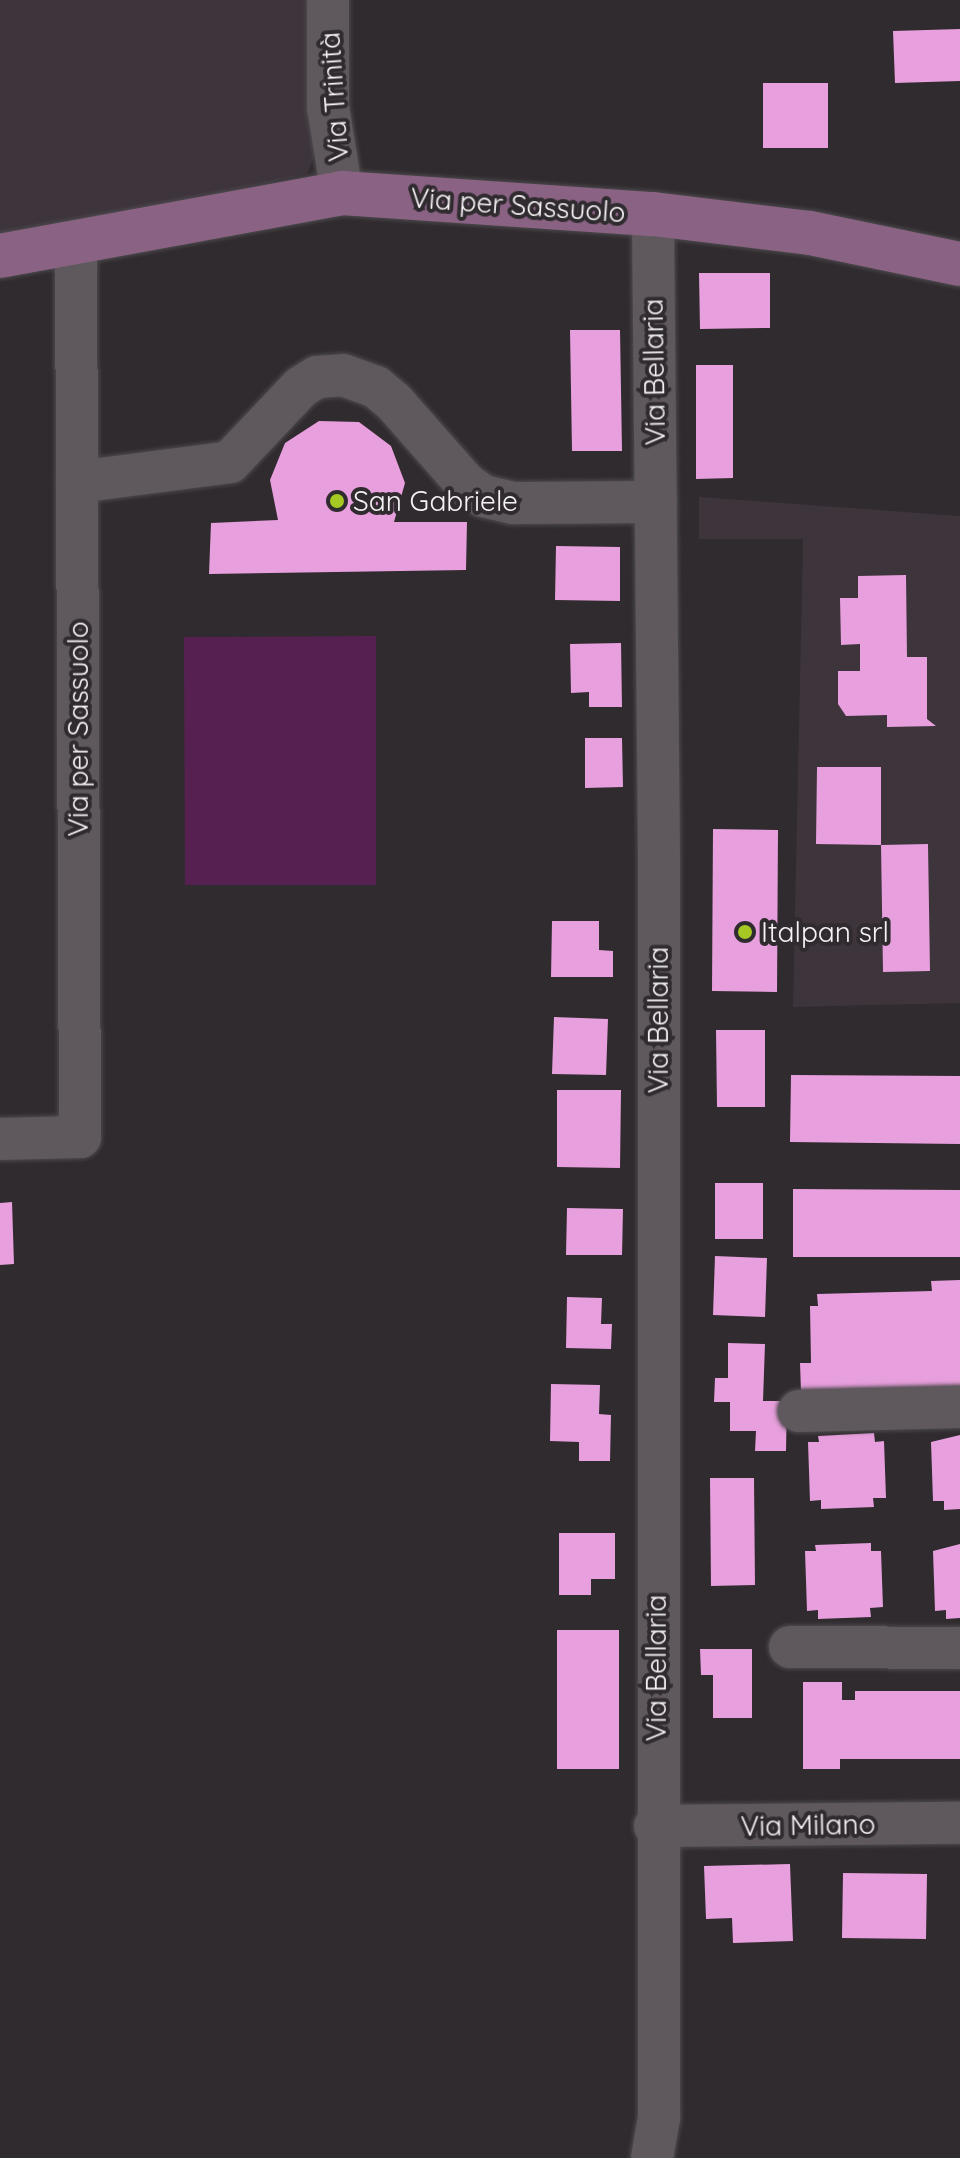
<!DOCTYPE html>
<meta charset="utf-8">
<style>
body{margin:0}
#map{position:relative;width:960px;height:2158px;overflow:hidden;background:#302b2f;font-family:Quicksand,sans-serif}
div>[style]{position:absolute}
.built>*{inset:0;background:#3e343c}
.green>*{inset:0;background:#562150}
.building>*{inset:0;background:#e89fdd}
.roads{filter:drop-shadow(0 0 2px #4d4a4d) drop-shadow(0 0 2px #4d4a4d)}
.minor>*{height:42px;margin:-21px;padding:0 21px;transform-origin:21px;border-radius:21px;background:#5f595e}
.major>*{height:44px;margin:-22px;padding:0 22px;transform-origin:22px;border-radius:22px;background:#8a6384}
.dots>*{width:22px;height:22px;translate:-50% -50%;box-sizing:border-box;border:4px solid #302b2f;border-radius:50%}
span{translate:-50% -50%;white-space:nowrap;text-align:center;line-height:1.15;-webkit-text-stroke:8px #302b2f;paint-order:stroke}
.street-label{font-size:28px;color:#f6f3f6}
.poi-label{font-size:28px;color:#f6f3f6}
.left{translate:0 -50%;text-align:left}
</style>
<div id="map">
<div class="built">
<i style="clip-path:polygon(0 0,314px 0,314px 157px,307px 174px,0 240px)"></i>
<i style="clip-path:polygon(699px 497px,960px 516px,960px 1003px,793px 1007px,803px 539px,699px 539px)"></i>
</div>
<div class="green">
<i style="clip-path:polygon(376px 636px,376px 885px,185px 885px,184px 637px)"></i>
</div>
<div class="building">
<i style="clip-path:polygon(960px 29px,960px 81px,895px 83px,893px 31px)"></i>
<i style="clip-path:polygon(763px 83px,828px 83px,828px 148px,763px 148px)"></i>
<i style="clip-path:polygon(699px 273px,770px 273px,770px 328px,700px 329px)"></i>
<i style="clip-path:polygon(570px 330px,620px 330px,622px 451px,572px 451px)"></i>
<i style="clip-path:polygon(696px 365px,733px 365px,733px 478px,696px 479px)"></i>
<i style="clip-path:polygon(319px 421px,359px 422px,391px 446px,405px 483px,394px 522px,467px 522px,466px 570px,209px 574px,211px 523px,278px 520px,270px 480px,285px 443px)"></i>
<i style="clip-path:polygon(556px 546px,620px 547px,620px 601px,555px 600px)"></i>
<i style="clip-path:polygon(906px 575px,907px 657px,927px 657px,927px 719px,936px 726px,887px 727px,887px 715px,846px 716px,838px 704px,838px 671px,860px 671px,860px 644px,841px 645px,840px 598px,858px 598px,858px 576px)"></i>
<i style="clip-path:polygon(621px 643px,622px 707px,589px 707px,589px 692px,571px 693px,570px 644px)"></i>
<i style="clip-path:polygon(585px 738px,622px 738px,623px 787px,585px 788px)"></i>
<i style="clip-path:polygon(817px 767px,881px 767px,881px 845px,928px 844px,930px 971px,883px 972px,881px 845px,816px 844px)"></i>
<i style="clip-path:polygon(713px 829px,778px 830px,777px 992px,712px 991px)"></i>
<i style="clip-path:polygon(552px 921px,599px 921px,599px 950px,613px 951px,613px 977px,551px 977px)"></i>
<i style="clip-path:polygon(554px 1017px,608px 1019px,606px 1075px,552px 1074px)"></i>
<i style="clip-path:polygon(716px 1030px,765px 1030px,765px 1107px,717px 1107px)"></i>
<i style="clip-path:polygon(791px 1075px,960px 1076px,960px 1144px,790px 1142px)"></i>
<i style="clip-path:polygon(557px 1090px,621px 1090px,620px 1168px,557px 1167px)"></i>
<i style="clip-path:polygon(715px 1183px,763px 1183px,763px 1239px,715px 1239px)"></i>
<i style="clip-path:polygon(793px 1189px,960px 1190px,960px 1257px,793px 1257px)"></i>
<i style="clip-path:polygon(12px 1202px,14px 1264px,0 1265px,0 1203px)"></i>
<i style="clip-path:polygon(567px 1208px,623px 1209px,622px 1255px,566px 1255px)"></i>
<i style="clip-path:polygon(715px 1256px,767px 1258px,765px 1317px,713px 1315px)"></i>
<i style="clip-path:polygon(960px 1280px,960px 1387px,801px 1392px,800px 1363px,811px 1363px,810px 1306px,818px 1306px,817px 1294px,932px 1291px,931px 1281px)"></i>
<i style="clip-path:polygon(567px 1297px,602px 1298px,601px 1324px,612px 1324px,611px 1349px,566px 1348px)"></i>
<i style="clip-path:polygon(728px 1343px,765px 1344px,763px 1401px,787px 1401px,786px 1451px,755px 1451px,756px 1431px,730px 1431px,730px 1402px,714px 1402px,715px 1378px,728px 1378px)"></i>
<i style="clip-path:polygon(551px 1384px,600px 1385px,599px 1414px,611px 1415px,610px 1461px,579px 1461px,579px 1442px,550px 1441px)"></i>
<i style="clip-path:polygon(874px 1433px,875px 1442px,884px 1441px,886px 1498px,873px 1498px,874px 1507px,821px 1509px,821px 1500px,810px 1501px,808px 1442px,819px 1442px,818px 1436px)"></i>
<i style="clip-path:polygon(960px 1435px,960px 1509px,944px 1510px,944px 1501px,933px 1501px,931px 1442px)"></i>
<i style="clip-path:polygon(710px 1478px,754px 1478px,755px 1585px,711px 1586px)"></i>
<i style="clip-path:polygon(559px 1533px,615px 1533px,615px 1579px,591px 1579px,591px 1595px,559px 1595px)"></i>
<i style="clip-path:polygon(871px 1543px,871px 1551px,881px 1551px,883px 1607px,870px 1608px,871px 1617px,818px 1619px,818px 1610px,807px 1611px,805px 1551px,816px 1551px,815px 1545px)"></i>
<i style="clip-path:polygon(960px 1544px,960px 1618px,946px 1619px,946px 1610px,935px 1611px,933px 1551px)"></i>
<i style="clip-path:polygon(557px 1630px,619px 1630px,619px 1769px,557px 1769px)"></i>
<i style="clip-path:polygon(700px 1649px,752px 1649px,752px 1718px,713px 1718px,713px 1675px,701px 1675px)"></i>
<i style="clip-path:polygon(803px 1682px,842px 1682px,842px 1700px,855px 1700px,855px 1691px,960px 1691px,960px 1759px,840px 1759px,840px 1769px,803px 1769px)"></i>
<i style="clip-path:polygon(790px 1864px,793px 1941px,733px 1943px,732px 1918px,706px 1919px,704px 1866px)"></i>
<i style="clip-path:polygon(843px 1873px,927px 1874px,926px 1939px,842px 1938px)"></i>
</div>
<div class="roads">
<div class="minor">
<i style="left:328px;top:0;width:107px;rotate:90deg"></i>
<i style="left:328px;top:107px;width:87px;rotate:80.8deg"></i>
<i style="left:77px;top:482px;width:154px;rotate:-7.4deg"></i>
<i style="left:230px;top:462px;width:103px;rotate:-46.6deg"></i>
<i style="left:301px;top:387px;width:19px;rotate:-32deg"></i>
<i style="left:317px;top:377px;width:26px;rotate:-4deg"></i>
<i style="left:343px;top:375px;width:35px;rotate:20deg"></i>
<i style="left:376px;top:387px;width:23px;rotate:40deg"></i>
<i style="left:394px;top:402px;width:109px;rotate:48.7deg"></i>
<i style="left:466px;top:484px;width:21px;rotate:35deg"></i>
<i style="left:483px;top:496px;width:31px;rotate:13deg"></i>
<i style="left:513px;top:503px;width:143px;rotate:-0.4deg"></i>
<i style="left:0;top:1139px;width:80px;rotate:-1.4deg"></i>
<i style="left:80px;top:1137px;width:896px;rotate:-90.26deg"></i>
<i style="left:799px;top:1411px;width:161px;rotate:-1.4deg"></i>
<i style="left:790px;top:1647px;width:170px;rotate:0.3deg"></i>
<i style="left:655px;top:1826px;width:305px;rotate:-0.6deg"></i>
<i style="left:652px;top:2158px;width:41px;rotate:-80.1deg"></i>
<i style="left:659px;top:2118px;width:1262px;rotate:-90deg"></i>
<i style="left:659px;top:856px;width:642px;rotate:-90.54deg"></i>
</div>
<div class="major">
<i style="left:0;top:256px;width:348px;rotate:-10.4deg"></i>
<i style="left:342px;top:193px;width:312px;rotate:3.9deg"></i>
<i style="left:653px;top:214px;width:158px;rotate:6.9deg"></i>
<i style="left:810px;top:233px;width:153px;rotate:11.7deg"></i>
</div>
</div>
<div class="dots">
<i style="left:337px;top:501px;background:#a5c823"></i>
<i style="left:745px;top:932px;background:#a5c823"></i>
</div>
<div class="street-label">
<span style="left:334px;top:97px;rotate:-94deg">Via Trinità</span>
<span style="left:518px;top:205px;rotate:4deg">Via per Sassuolo</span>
<span style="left:654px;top:372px;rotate:-91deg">Via Bellaria</span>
<span style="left:78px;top:729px;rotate:-90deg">Via per Sassuolo</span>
<span style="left:658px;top:1020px;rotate:-90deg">Via Bellaria</span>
<span style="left:656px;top:1668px;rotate:-90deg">Via Bellaria</span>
<span style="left:808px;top:1825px;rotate:-1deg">Via Milano</span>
</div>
<div class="poi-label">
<span class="left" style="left:353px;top:501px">San Gabriele</span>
<span class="left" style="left:761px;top:932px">Italpan srl</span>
</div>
</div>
